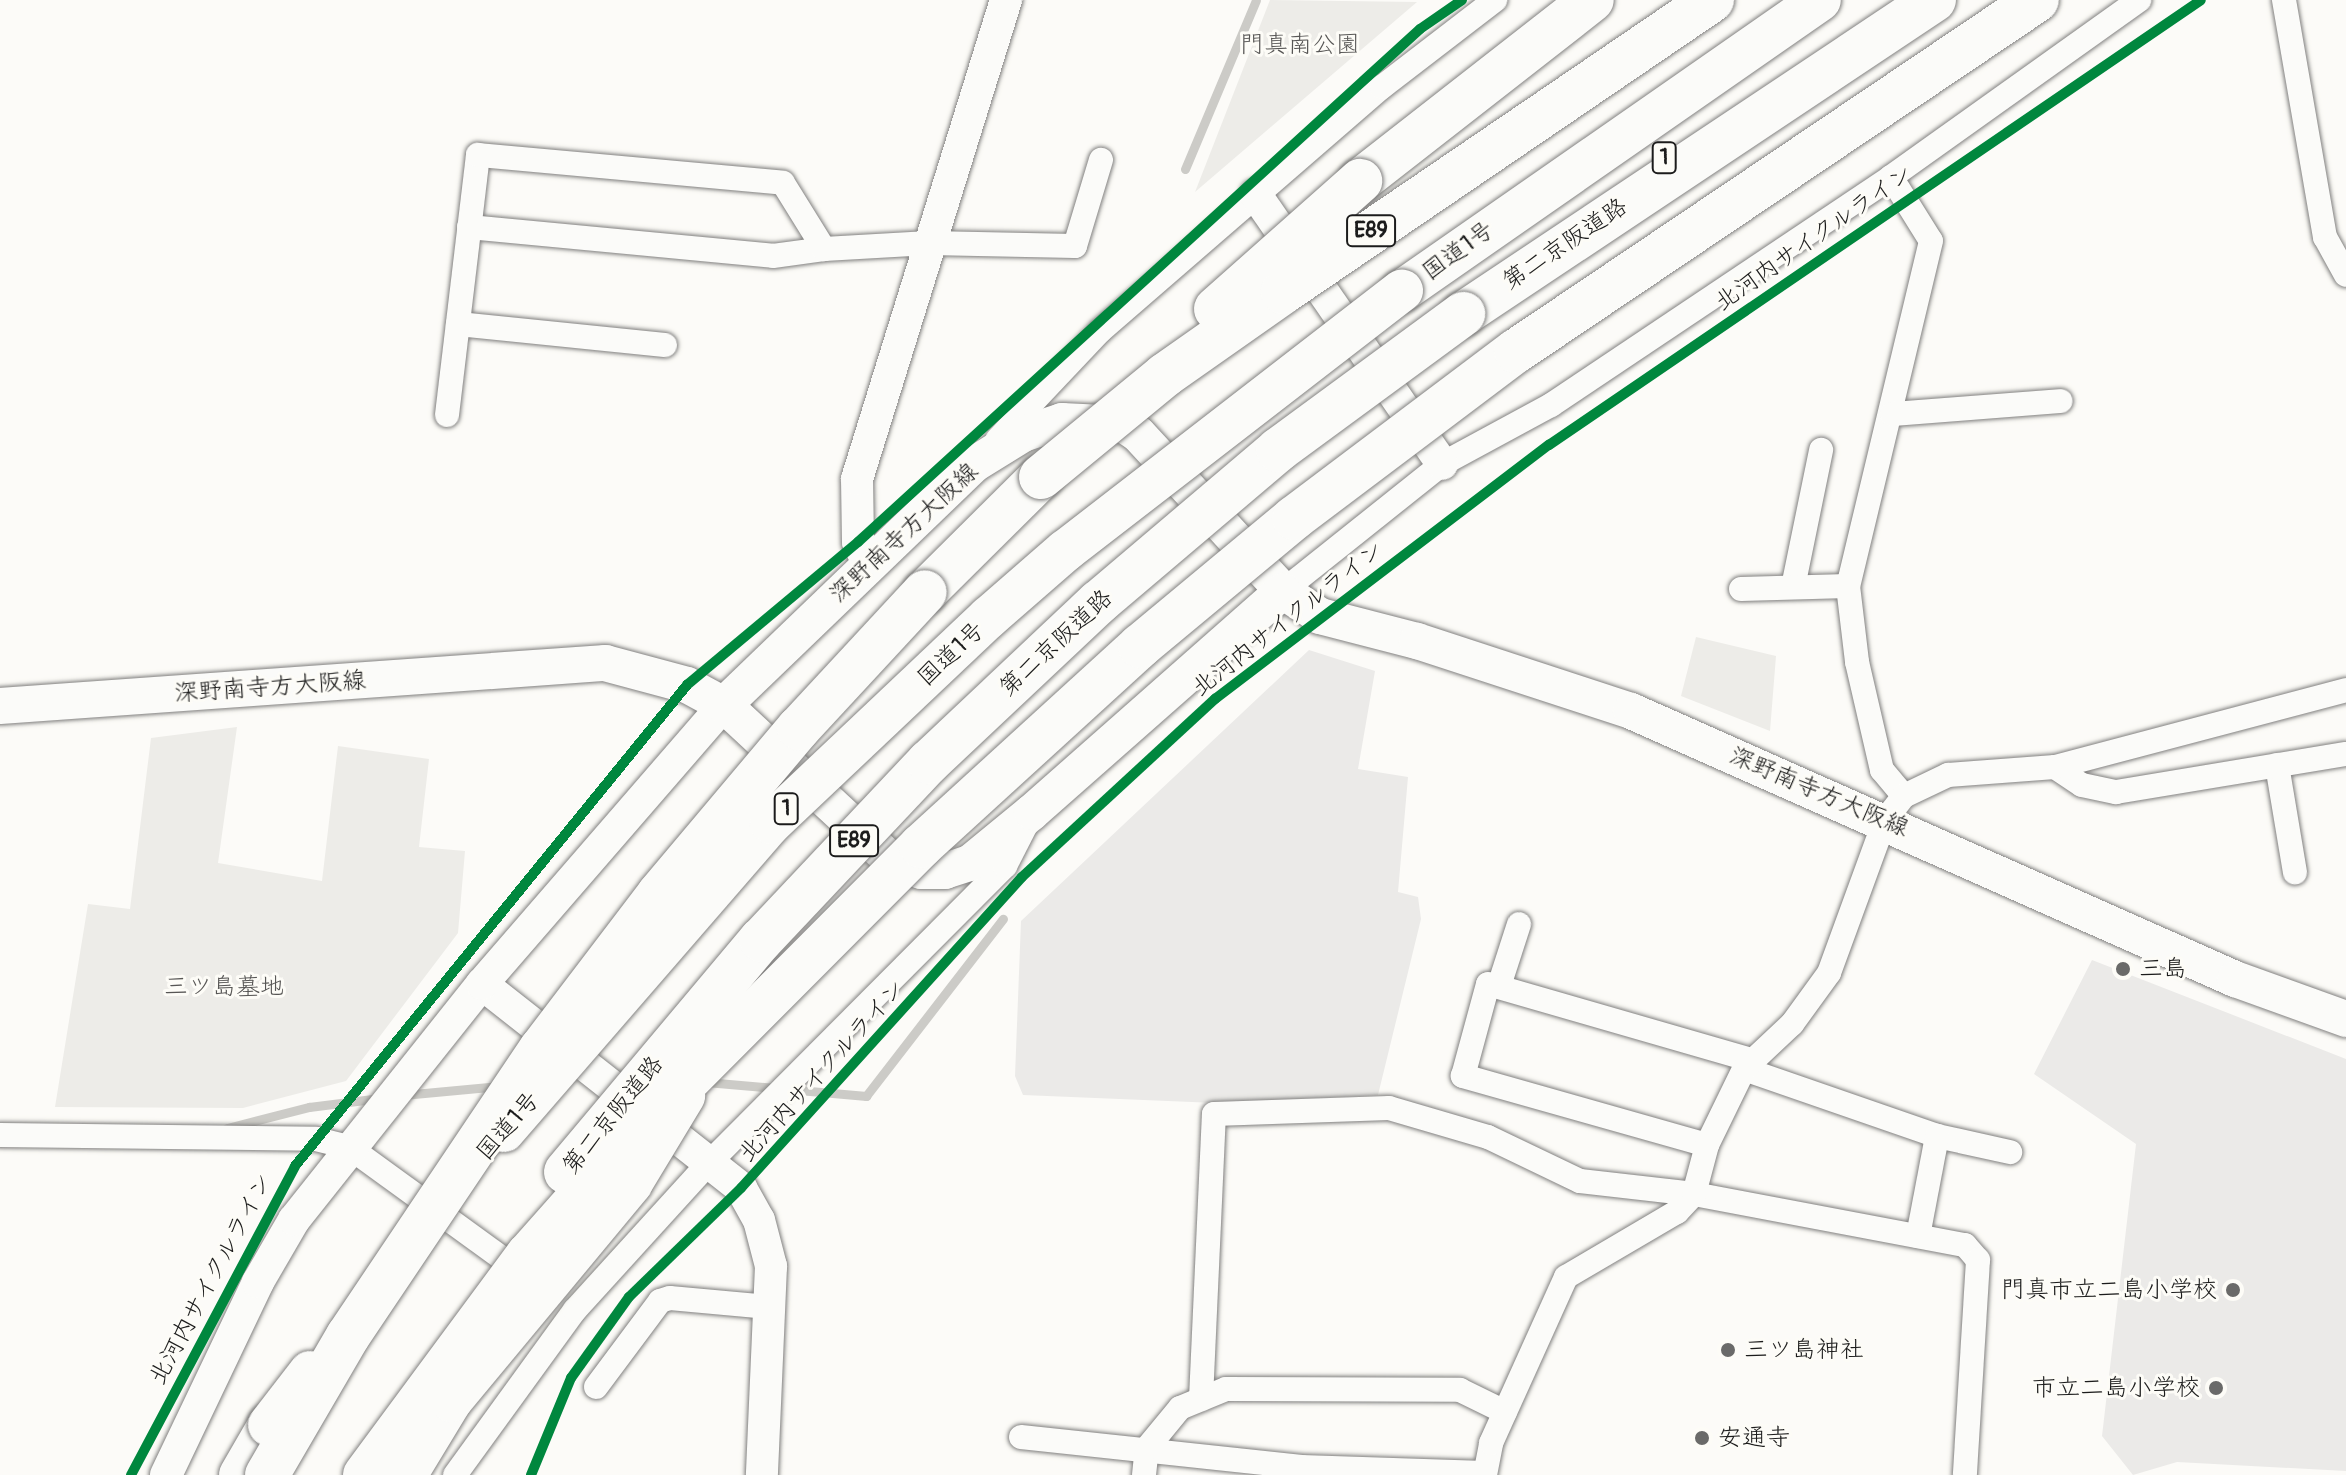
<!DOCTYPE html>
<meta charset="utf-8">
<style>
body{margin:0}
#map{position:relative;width:2346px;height:1475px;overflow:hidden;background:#fcfbf8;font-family:Pangolin,"Klee One",sans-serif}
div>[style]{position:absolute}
.built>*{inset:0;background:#ebeae8}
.green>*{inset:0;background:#edece8}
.stream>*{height:9px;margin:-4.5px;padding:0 4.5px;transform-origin:4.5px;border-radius:4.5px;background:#cccbc7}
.roads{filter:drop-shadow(0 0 2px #81807f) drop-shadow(0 0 2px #81807f)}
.minor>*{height:24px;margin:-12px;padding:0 12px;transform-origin:12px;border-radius:12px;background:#fbfbf9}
.tertiary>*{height:32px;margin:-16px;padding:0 16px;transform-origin:16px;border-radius:16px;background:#fbfbf9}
.secondary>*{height:36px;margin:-18px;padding:0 18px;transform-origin:18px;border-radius:18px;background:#fbfbf9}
.trunk>*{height:42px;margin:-21px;padding:0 21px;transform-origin:21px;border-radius:21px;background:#fbfbf9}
.motorway>*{height:44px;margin:-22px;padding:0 22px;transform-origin:22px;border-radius:22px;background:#fbfbf9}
.bridges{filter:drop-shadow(0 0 2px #81807f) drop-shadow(0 0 2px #81807f)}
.trunk-bridge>*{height:42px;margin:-21px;padding:0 21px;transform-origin:21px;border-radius:21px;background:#fbfbf9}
.motorway-bridge>*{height:44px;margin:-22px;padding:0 22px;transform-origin:22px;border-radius:22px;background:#fbfbf9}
.cycleway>*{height:10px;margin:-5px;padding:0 5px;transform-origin:5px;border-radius:5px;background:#00873e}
.dots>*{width:22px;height:22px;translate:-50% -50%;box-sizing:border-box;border:4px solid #fdfcf7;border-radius:50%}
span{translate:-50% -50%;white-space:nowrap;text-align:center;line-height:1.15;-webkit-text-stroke:6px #fdfcf7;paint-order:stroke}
.shield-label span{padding:2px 6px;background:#fdfcf7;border:2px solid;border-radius:6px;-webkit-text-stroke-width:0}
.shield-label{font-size:22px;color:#1c1c1c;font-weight:700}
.park-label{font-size:24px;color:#575655}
.street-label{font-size:24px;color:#1c1c1c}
.poi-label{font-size:24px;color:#1c1c1c}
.left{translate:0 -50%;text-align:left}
.right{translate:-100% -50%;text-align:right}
</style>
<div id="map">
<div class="built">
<i style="clip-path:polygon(1309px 650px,1375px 671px,1358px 769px,1408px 777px,1398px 892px,1418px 897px,1421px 919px,1378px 1095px,1216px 1103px,1023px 1095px,1015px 1076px,1021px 921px)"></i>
<i style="clip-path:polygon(2092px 960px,2346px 1059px,2346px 1471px,2177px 1462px,2133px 1475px,2102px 1436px,2136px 1144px,2034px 1074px)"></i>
</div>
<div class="green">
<i style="clip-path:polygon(1270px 0,1417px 2px,1195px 192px)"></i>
<i style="clip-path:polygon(1696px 637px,1776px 656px,1770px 731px,1681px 696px)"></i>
<i style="clip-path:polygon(237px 727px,218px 863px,322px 881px,338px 746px,429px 759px,419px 847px,465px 851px,458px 933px,346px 1081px,243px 1108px,55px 1107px,88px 904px,130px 909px,151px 738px)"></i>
</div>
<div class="stream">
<i style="left:1185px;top:169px;width:183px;rotate:-67.2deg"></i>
<i style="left:706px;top:1082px;width:161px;rotate:5deg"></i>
<i style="left:866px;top:1096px;width:224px;rotate:-52.3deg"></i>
<i style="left:403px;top:1095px;width:97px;rotate:-5.3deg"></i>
<i style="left:227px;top:1128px;width:85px;rotate:-14.4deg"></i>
<i style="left:309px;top:1107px;width:72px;rotate:-7.2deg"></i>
</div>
<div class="roads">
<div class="minor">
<i style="left:2284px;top:0;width:241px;rotate:80.2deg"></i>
<i style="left:2325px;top:237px;width:43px;rotate:61.1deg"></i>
<i style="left:1891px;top:177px;width:75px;rotate:58deg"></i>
<i style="left:1931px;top:241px;width:355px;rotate:103.5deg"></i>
<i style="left:1848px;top:586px;width:77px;rotate:83.2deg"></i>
<i style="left:1857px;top:662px;width:111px;rotate:77deg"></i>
<i style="left:1882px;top:770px;width:34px;rotate:50deg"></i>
<i style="left:469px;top:227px;width:305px;rotate:5.4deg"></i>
<i style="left:773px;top:256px;width:51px;rotate:-7.8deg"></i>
<i style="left:458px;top:324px;width:208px;rotate:5.8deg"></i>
<i style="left:1892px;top:414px;width:169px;rotate:-4.4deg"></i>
<i style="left:447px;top:415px;width:262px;rotate:-83.2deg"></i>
<i style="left:478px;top:155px;width:306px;rotate:5.2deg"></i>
<i style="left:783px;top:183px;width:78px;rotate:58.2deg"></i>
<i style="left:824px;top:249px;width:105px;rotate:-3.3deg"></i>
<i style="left:929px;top:243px;width:146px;rotate:1.2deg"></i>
<i style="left:1075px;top:246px;width:90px;rotate:-73.2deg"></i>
<i style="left:997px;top:440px;width:150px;rotate:-46.6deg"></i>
<i style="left:1100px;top:331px;width:373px;rotate:-40.9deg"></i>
<i style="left:1382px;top:87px;width:143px;rotate:-37.6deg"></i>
<i style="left:1793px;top:587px;width:140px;rotate:-78.4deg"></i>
<i style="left:1741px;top:589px;width:107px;rotate:-1.6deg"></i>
<i style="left:1283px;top:591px;width:203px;rotate:-38.6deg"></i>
<i style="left:1442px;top:464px;width:124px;rotate:-28.4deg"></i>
<i style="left:1551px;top:405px;width:409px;rotate:-33.8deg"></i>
<i style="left:1891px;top:177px;width:305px;rotate:-35.5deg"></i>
<i style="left:2277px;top:765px;width:109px;rotate:80.5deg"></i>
<i style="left:2055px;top:767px;width:32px;rotate:34deg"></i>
<i style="left:2082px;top:785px;width:35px;rotate:12deg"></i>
<i style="left:2116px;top:792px;width:233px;rotate:-9.4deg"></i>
<i style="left:1499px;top:986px;width:65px;rotate:-72.1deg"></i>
<i style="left:1744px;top:1069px;width:204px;rotate:19.1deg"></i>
<i style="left:1937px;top:1136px;width:75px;rotate:12.4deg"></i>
<i style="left:0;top:1135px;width:316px;rotate:0.7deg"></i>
<i style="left:316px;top:1139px;width:34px;rotate:14deg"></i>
<i style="left:349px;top:1147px;width:216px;rotate:36deg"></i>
<i style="left:1707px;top:1145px;width:254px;rotate:-164.2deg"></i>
<i style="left:1463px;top:1076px;width:95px;rotate:-74.8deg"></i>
<i style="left:1488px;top:984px;width:275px;rotate:16.1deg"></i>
<i style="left:1918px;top:1236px;width:102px;rotate:-79.2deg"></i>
<i style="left:596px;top:1387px;width:107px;rotate:-53.3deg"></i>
<i style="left:660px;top:1301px;width:10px;rotate:-17deg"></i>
<i style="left:670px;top:1298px;width:99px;rotate:5.2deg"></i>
<i style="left:1201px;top:1399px;width:285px;rotate:-87.4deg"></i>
<i style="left:1214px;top:1114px;width:175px;rotate:-2deg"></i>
<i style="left:1389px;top:1108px;width:103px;rotate:16.3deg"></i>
<i style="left:1488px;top:1137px;width:102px;rotate:25.6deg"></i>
<i style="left:1580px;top:1181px;width:115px;rotate:6.5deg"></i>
<i style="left:1694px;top:1194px;width:276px;rotate:10.7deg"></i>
<i style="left:1965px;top:1245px;width:20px;rotate:49deg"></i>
<i style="left:1978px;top:1260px;width:215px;rotate:93.5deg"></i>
<i style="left:1021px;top:1437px;width:282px;rotate:6.1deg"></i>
<i style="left:1301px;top:1467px;width:184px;rotate:1.9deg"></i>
<i style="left:455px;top:1475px;width:204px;rotate:-54deg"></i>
<i style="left:575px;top:1310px;width:197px;rotate:-47.7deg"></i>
<i style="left:708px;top:1164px;width:421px;rotate:-45.1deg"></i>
<i style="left:1005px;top:866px;width:51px;rotate:-62.9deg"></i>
<i style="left:1144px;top:1475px;width:27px;rotate:-84deg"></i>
<i style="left:1147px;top:1448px;width:52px;rotate:-50.5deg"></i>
<i style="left:1180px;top:1408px;width:50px;rotate:-22.4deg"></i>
<i style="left:1226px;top:1389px;width:234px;rotate:0.2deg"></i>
<i style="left:1460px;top:1390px;width:50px;rotate:26.1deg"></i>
<i style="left:1485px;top:1475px;width:33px;rotate:-79deg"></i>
<i style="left:1491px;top:1443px;width:182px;rotate:-65.7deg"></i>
<i style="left:1566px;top:1277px;width:129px;rotate:-30.4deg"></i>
<i style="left:1677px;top:1212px;width:25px;rotate:-47deg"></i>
<i style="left:1694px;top:1194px;width:51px;rotate:-75.1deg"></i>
<i style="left:1707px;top:1145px;width:85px;rotate:-64deg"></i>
<i style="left:1744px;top:1069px;width:66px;rotate:-43.2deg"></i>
<i style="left:1792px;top:1024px;width:63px;rotate:-54deg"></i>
<i style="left:1829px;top:973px;width:163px;rotate:-69.9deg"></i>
<i style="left:1885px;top:820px;width:31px;rotate:-52deg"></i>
<i style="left:1904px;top:796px;width:49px;rotate:-25.5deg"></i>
<i style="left:1948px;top:775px;width:107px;rotate:-4.3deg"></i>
<i style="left:2055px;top:767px;width:301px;rotate:-14.8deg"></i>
</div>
<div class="tertiary">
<i style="left:1256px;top:195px;width:327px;rotate:55.3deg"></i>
<i style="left:869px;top:565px;width:25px;rotate:-116deg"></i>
<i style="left:858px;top:542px;width:63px;rotate:-90.9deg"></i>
<i style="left:857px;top:479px;width:502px;rotate:-72.72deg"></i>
<i style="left:482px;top:984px;width:330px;rotate:38.2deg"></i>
<i style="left:741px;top:1188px;width:37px;rotate:61deg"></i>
<i style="left:759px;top:1220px;width:48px;rotate:75.4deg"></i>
<i style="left:771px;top:1266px;width:209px;rotate:92.5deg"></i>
<i style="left:166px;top:1475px;width:214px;rotate:-64.5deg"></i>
<i style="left:258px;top:1282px;width:72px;rotate:-59.9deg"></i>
<i style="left:294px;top:1220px;width:302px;rotate:-51.5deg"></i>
<i style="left:482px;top:984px;width:369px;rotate:-49.1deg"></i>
</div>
<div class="secondary">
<i style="left:724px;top:705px;width:346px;rotate:-43.9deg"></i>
<i style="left:973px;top:465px;width:59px;rotate:-31.8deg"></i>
<i style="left:1023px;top:434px;width:41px;rotate:-18.4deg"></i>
<i style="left:1062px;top:421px;width:61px;rotate:2.8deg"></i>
<i style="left:1123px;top:424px;width:18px;rotate:34deg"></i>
<i style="left:1138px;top:434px;width:214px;rotate:47.3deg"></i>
<i style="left:1283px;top:591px;width:45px;rotate:34deg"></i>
<i style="left:1320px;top:616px;width:100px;rotate:14.5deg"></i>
<i style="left:1417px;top:641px;width:225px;rotate:18.1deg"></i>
<i style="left:1631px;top:711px;width:661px;rotate:23.93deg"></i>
<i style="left:2235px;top:979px;width:118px;rotate:19.8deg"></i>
<i style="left:0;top:706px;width:607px;rotate:-4.07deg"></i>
<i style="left:605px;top:663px;width:85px;rotate:15deg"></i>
<i style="left:687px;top:685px;width:42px;rotate:28.4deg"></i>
<i style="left:724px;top:705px;width:228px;rotate:42.9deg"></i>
<i style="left:891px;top:860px;width:32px;rotate:20deg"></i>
<i style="left:921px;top:871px;width:24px"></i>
<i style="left:945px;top:871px;width:26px;rotate:-18deg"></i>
<i style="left:970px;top:863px;width:80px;rotate:-39.4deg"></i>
<i style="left:1032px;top:812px;width:334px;rotate:-41.4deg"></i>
</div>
<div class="trunk">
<i style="left:1402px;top:291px;width:509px;rotate:-34.84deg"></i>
<i style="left:240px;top:1475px;width:58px;rotate:-59.9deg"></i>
</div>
<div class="motorway">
<i style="left:1360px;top:181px;width:294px;rotate:-38deg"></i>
<i style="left:1463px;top:314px;width:566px;rotate:-33.69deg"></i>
<i style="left:925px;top:592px;width:163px;rotate:-44.8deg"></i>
</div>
</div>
<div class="bridges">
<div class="trunk-bridge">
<i style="left:504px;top:1131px;width:408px;rotate:-49.1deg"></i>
<i style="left:771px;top:823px;width:300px;rotate:-43.4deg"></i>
<i style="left:989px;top:617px;width:101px;rotate:-41deg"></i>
<i style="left:1065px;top:551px;width:426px;rotate:-37.7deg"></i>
<i style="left:269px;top:1425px;width:67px;rotate:-52.3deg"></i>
<i style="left:406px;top:1475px;width:87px;rotate:-58.7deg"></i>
<i style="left:451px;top:1401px;width:282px;rotate:-50.3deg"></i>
<i style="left:631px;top:1184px;width:103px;rotate:-58.9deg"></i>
</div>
<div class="motorway-bridge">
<i style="left:1216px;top:309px;width:193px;rotate:-41.6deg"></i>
<i style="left:1041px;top:477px;width:161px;rotate:-39.4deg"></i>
<i style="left:1165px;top:375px;width:144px;rotate:-35.1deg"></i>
<i style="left:1283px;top:292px;width:519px;rotate:-34.24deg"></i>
<i style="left:566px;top:1172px;width:303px;rotate:-50deg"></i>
<i style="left:761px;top:940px;width:245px;rotate:-46.7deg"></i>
<i style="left:929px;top:762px;width:233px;rotate:-43.3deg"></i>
<i style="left:1099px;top:602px;width:235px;rotate:-40.3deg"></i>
<i style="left:1278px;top:450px;width:230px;rotate:-36.3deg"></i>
<i style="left:267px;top:1475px;width:161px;rotate:-59.8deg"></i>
<i style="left:348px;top:1336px;width:346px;rotate:-56.1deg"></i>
<i style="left:541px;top:1049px;width:195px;rotate:-52.7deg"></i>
<i style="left:659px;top:894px;width:217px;rotate:-49.9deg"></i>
<i style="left:799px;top:728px;width:185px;rotate:-47.2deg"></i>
<i style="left:365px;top:1475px;width:274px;rotate:-53.5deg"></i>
<i style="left:528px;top:1255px;width:178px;rotate:-48.4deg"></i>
<i style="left:646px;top:1122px;width:390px;rotate:-45.1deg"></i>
<i style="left:921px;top:846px;width:297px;rotate:-42.4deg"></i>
<i style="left:1140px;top:646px;width:200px;rotate:-39.7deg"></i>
<i style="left:1294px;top:518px;width:278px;rotate:-37deg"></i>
<i style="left:1516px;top:351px;width:628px;rotate:-33.97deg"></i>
</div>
</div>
<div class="cycleway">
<i style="left:131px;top:1475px;width:350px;rotate:-62deg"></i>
<i style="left:295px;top:1166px;width:621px;rotate:-50.82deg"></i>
<i style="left:687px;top:685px;width:223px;rotate:-39.9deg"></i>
<i style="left:858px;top:542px;width:761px;rotate:-42.39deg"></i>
<i style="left:1420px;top:29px;width:51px;rotate:-34.6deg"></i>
<i style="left:531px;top:1475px;width:105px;rotate:-67.6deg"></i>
<i style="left:571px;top:1378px;width:100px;rotate:-54.4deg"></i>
<i style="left:629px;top:1297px;width:156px;rotate:-44.2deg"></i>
<i style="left:741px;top:1188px;width:419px;rotate:-47.9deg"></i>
<i style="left:1022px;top:877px;width:263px;rotate:-42.7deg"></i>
<i style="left:1215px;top:699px;width:420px;rotate:-37.3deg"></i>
<i style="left:1549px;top:445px;width:789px;rotate:-34.31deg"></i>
</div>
<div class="dots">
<i style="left:2123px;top:969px;background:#6a6a69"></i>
<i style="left:2233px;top:1290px;background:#6a6a69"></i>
<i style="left:1728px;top:1350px;background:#6a6a69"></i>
<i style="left:2216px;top:1388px;background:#6a6a69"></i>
<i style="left:1702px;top:1438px;background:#6a6a69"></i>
</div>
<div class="shield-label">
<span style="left:1664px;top:158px">1</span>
<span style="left:1371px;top:231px">E89</span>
<span style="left:786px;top:809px">1</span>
<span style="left:854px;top:841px">E89</span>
</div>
<div class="park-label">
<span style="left:1300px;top:45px">門真南公園</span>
<span style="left:224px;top:987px">三ツ島墓地</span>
</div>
<div class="street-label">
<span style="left:1814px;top:238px;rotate:-35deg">北河内サイクルライン</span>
<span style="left:1565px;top:244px;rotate:-34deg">第二京阪道路</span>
<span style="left:1458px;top:251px;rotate:-36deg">国道1号</span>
<span style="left:904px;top:533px;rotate:-43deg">深野南寺方大阪線</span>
<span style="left:1288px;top:619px;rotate:-38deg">北河内サイクルライン</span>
<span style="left:1056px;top:643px;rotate:-43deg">第二京阪道路</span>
<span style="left:951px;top:654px;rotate:-43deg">国道1号</span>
<span style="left:270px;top:687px;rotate:-4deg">深野南寺方大阪線</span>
<span style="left:1819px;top:792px;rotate:23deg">深野南寺方大阪線</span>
<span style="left:822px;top:1071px;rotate:-48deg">北河内サイクルライン</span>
<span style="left:613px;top:1115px;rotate:-51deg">第二京阪道路</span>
<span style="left:508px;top:1126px;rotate:-49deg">国道1号</span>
<span style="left:211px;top:1279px;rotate:-62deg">北河内サイクルライン</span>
</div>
<div class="poi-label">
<span class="left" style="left:2139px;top:969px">三島</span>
<span class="right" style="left:2217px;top:1290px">門真市立二島小学校</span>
<span class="left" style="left:1744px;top:1350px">三ツ島神社</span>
<span class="right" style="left:2200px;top:1388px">市立二島小学校</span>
<span class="left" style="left:1718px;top:1438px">安通寺</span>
</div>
</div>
